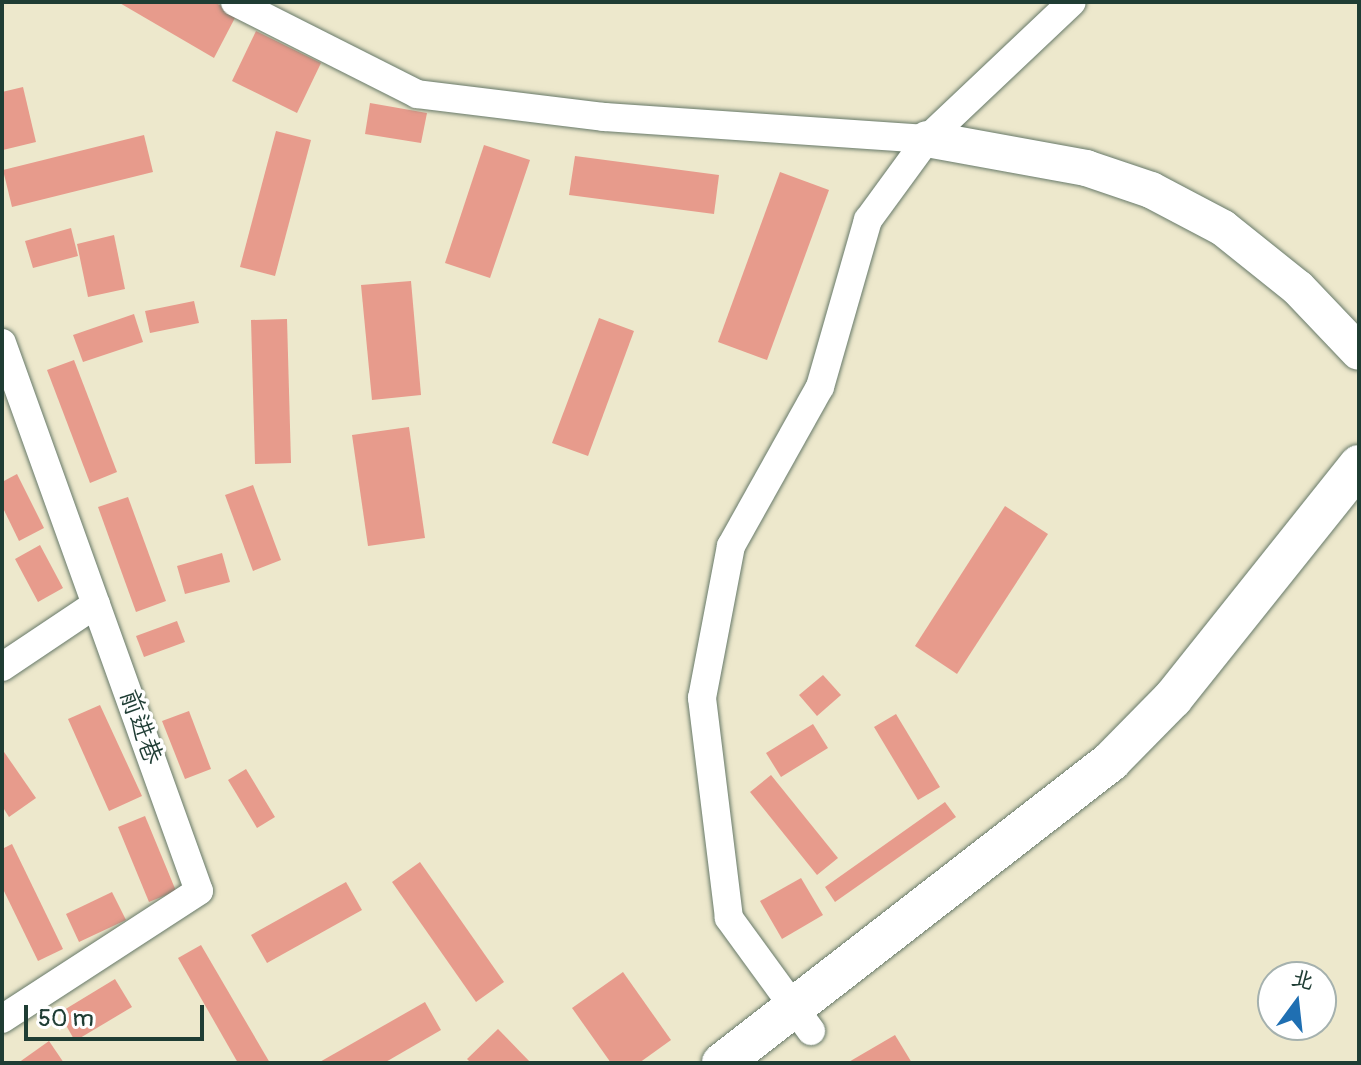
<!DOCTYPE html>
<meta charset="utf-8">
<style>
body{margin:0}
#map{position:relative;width:1361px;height:1065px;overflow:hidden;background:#ede8cc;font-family:Pangolin,"LXGW WenKai TC",sans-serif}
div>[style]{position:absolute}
.building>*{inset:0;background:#e79b8c}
.roads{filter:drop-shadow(0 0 2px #677969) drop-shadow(0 0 2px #677969)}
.minor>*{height:28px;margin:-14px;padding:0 14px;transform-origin:14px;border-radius:14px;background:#fff}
.tertiary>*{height:36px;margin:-18px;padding:0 18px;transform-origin:18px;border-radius:18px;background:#fff}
.secondary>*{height:40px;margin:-20px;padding:0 20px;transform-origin:20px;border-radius:20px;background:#fff}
span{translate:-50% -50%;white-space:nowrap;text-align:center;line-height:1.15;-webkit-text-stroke:7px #fff;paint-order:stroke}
.street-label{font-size:26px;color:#1f3d34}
.frame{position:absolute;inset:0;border:4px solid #1f3d34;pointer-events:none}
.north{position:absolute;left:1257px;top:961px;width:80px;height:80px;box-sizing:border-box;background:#fff;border:2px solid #a5b1ae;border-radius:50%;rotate:15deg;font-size:22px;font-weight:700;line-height:32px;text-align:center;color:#1f3d34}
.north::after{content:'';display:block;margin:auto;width:28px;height:36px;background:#1f6fb2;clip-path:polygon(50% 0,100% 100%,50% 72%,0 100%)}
.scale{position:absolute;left:24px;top:1005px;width:180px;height:36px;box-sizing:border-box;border:4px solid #1f3d34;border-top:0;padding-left:10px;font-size:24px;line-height:28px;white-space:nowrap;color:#1f3d34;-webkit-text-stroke:6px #fff;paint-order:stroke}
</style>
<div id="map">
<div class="building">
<i style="clip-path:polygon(118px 2px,214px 2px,237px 14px,214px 58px)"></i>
<i style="clip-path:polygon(256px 31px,321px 63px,297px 113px,232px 81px)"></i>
<i style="clip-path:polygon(23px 87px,36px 142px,3px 150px,2px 92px)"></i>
<i style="clip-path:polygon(370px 103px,427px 113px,421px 143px,365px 134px)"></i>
<i style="clip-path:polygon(276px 131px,311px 140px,275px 276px,240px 267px)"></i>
<i style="clip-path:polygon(144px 135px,153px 172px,12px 207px,3px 170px)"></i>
<i style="clip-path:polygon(484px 145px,530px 160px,490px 278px,445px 263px)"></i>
<i style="clip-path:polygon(575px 156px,719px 175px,714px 214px,569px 195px)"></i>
<i style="clip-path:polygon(780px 172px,829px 190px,767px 360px,718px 342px)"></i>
<i style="clip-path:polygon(71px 228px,78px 256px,33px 268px,25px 241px)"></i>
<i style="clip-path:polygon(114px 235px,125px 289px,88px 297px,77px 244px)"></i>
<i style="clip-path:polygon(411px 281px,421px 395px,372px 400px,361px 285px)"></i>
<i style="clip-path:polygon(194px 301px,199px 323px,150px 333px,145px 311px)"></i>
<i style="clip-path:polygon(134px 314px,143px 342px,83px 362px,73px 335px)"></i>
<i style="clip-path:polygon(599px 318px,634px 331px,588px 456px,552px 443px)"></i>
<i style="clip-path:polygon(287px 319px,291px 463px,255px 464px,251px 320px)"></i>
<i style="clip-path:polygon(74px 360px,117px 472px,90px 483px,47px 370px)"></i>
<i style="clip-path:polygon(409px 427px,425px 538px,368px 546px,352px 435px)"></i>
<i style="clip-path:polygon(17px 474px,44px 528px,19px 541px,2px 506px,2px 482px)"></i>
<i style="clip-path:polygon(253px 485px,281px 560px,253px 571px,225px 495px)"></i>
<i style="clip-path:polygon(128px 497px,166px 601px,136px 612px,98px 507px)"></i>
<i style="clip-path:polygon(1005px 506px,1048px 534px,957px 674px,915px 646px)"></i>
<i style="clip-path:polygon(40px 545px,63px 588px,38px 602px,15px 559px)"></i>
<i style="clip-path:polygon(222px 553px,230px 582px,185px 594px,177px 566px)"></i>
<i style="clip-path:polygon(177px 621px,185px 642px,144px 657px,136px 636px)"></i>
<i style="clip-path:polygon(823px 675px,841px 695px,817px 716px,799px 695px)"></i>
<i style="clip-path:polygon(100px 705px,142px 796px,109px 811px,68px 719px)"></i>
<i style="clip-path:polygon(189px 711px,211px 769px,185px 779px,162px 721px)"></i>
<i style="clip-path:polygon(896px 714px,940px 787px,918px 800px,874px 727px)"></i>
<i style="clip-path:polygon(813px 724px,828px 748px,781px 777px,766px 753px)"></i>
<i style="clip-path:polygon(2px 749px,36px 798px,9px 817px,2px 806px)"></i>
<i style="clip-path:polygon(246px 769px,275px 817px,257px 828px,228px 780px)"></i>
<i style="clip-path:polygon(771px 775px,838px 858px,817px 875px,750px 792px)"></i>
<i style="clip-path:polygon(945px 802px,956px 817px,835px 902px,825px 887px)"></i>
<i style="clip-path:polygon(145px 816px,176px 891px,149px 902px,118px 827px)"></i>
<i style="clip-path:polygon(12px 844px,63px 949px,38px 961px,2px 887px,2px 849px)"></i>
<i style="clip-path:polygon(420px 862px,504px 982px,476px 1002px,392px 882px)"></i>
<i style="clip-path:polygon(801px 878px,823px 915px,782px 939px,760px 901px)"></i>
<i style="clip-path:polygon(346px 882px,362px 910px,267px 963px,251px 935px)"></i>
<i style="clip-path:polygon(112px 892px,126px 920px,79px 942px,66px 914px)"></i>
<i style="clip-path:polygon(201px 945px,270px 1063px,238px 1063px,178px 958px)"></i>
<i style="clip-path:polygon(623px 972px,671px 1040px,639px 1063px,611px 1063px,572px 1008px)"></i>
<i style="clip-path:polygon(115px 979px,132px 1007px,75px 1041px,59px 1013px)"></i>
<i style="clip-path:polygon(425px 1002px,441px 1030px,384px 1063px,318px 1063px)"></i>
<i style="clip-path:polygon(498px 1029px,531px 1063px,471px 1063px,467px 1059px)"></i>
<i style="clip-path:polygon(895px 1035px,912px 1063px,847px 1063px)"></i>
<i style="clip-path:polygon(49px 1041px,64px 1063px,18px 1063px)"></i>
</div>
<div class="roads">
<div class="minor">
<i style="left:235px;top:2px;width:204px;rotate:26.8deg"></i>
<i style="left:417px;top:94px;width:188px;rotate:7deg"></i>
<i style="left:604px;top:117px;width:324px;rotate:3.9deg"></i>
<i style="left:2px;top:343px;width:582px;rotate:70.23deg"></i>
<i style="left:199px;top:891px;width:235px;rotate:147deg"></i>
<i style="left:2px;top:667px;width:113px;rotate:-33.8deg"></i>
<i style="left:811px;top:1031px;width:140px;rotate:-126deg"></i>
<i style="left:729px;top:918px;width:222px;rotate:-97deg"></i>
<i style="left:702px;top:698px;width:155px;rotate:-79.2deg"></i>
<i style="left:731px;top:546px;width:182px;rotate:-60.8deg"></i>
<i style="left:820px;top:387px;width:174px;rotate:-74deg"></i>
<i style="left:868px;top:220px;width:100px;rotate:-53.9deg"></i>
<i style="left:927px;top:139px;width:199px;rotate:-43.4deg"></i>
</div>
<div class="tertiary">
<i style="left:927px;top:139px;width:162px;rotate:10.3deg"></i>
<i style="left:1086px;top:168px;width:69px;rotate:18.7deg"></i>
<i style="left:1151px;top:190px;width:81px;rotate:27.8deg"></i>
<i style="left:1223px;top:228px;width:96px;rotate:38.7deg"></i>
<i style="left:1298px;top:288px;width:88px;rotate:46.4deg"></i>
</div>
<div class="secondary">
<i style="left:722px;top:1063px;width:492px;rotate:-37.8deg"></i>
<i style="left:1111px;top:761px;width:88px;rotate:-45.5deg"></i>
<i style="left:1173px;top:698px;width:298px;rotate:-51.4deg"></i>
</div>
</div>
<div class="street-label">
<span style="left:140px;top:727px;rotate:70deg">前进巷</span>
</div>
<div class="frame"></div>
<div class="north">北</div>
<div class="scale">50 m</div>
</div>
